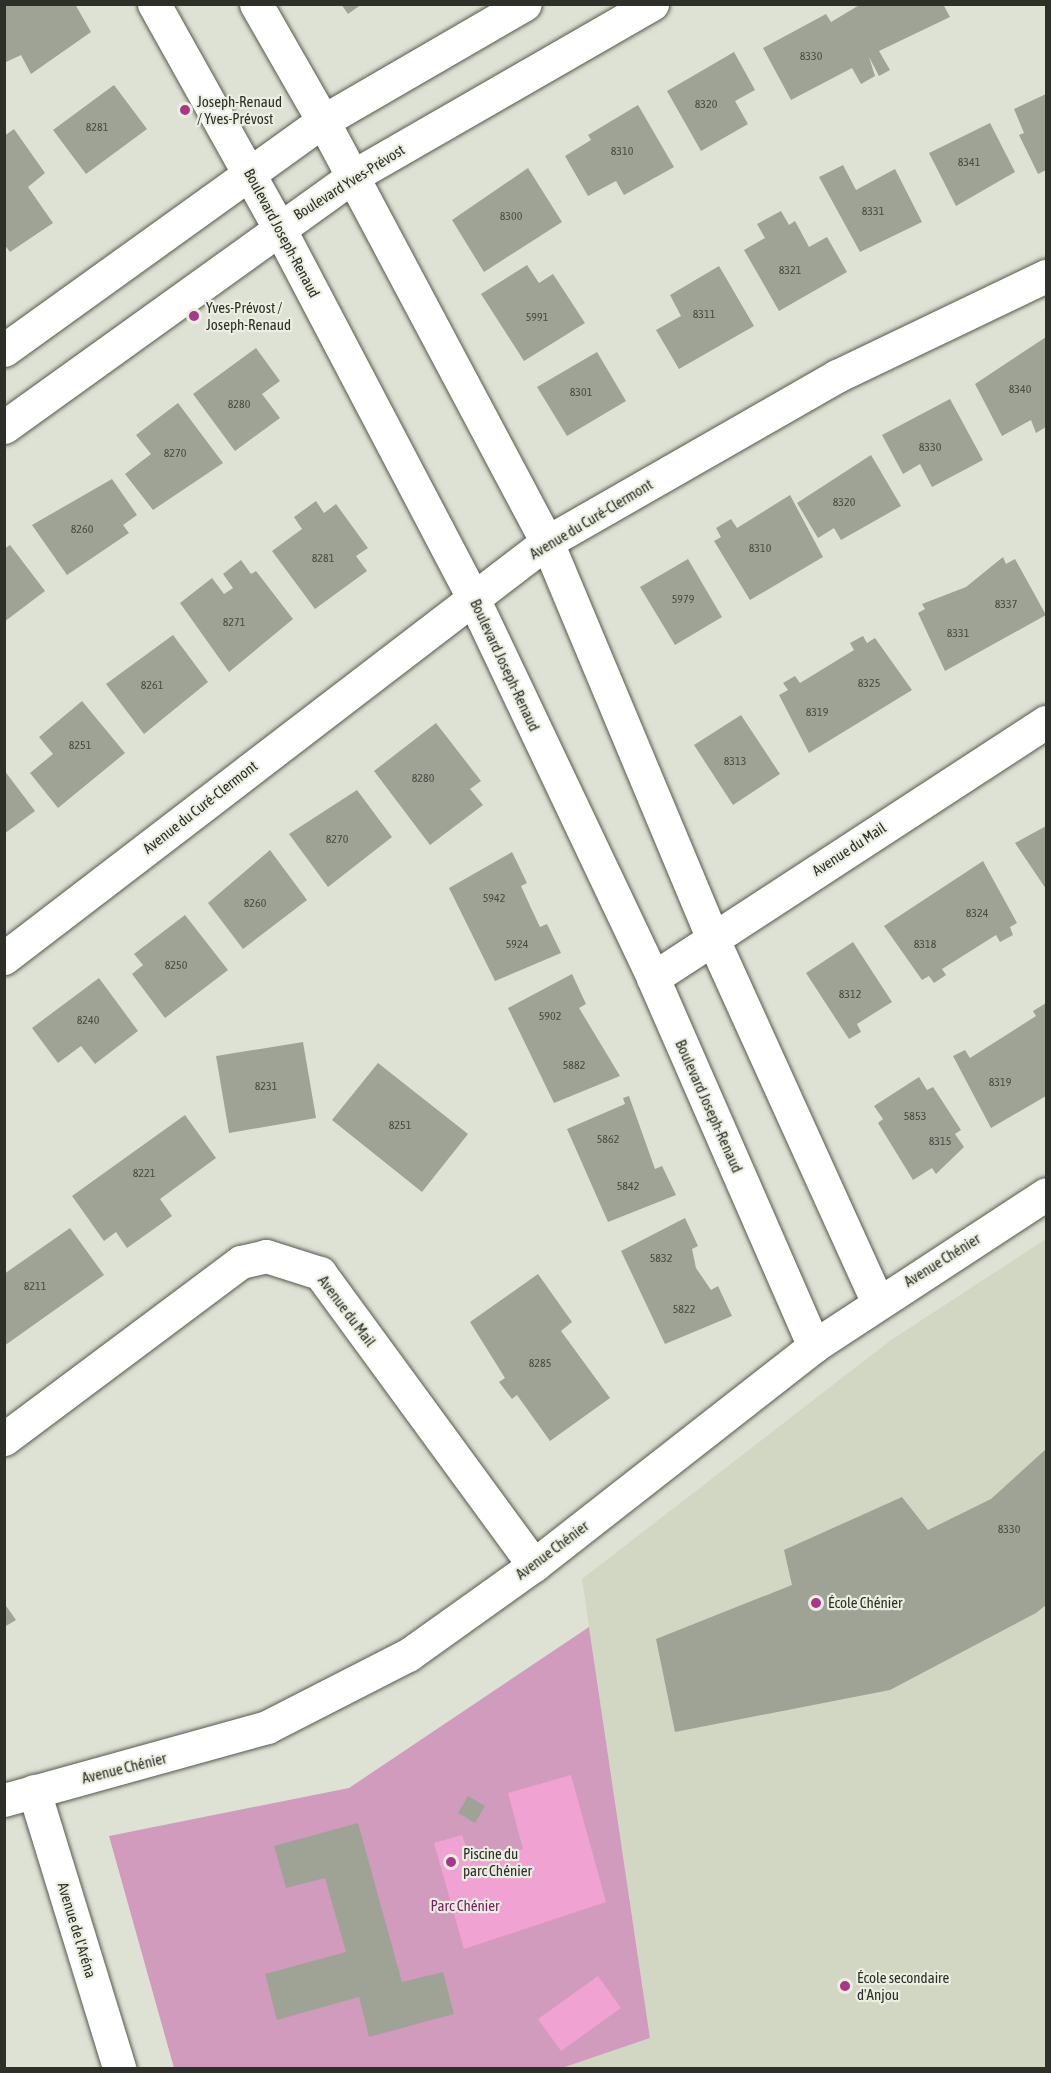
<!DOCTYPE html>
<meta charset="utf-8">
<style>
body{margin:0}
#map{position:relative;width:1051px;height:2073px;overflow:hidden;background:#dee2d4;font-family:"Asap Condensed",sans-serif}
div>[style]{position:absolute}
.built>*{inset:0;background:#d1d7c2}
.green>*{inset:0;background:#d19bbd}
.water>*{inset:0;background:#f0a2d3}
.building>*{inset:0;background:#9fa396}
.roads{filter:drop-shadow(0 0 2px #565a4e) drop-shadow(0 0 2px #565a4e)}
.minor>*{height:33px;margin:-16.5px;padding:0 16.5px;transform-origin:16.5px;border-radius:16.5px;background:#fff}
.tertiary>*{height:33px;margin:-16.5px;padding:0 16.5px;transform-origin:16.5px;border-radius:16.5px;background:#fff}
.dots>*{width:16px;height:16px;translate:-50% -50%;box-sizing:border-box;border:3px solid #ebefe1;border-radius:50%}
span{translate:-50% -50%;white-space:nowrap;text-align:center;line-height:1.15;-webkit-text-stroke:4.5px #ebefe1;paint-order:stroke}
.number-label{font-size:12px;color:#4a4c44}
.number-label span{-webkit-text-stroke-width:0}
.poi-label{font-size:15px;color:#2d2f29}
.left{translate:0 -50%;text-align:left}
.street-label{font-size:15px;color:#2d2f29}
.park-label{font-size:15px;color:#792060}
.frame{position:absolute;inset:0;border:6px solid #2d2f29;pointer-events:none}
</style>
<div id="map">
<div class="built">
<i style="clip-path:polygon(1046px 1239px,1046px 2068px,562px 2068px,650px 2038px,582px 1579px,891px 1340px)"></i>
</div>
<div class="green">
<i style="clip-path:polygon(589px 1627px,650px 2038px,562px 2068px,174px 2068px,109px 1836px,349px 1788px)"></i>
</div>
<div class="water">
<i style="clip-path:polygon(571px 1775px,606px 1902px,464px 1949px,434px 1843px,462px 1835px,471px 1863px,523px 1849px,508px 1793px)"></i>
<i style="clip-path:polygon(598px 1976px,621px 2008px,561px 2051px,538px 2019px)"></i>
</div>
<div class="building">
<i style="clip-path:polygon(4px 4px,75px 4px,91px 32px,31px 74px,21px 55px,4px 63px)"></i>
<i style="clip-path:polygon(341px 4px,362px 4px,348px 14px)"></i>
<i style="clip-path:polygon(861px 4px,943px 4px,950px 17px,879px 51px,890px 70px,879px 76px,869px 57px,875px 76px,861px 84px,852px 68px,791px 100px,763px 48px,826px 14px,831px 22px)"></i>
<i style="clip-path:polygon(734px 52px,755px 90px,735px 101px,748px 124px,701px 151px,667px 91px)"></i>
<i style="clip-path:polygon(114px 85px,147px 129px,86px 174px,53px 130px)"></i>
<i style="clip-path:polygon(1046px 94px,1046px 170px,1038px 174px,1019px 135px,1024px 133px,1014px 109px)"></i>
<i style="clip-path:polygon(638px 105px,674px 167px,624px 195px,616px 181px,588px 196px,565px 156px,591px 140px,588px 135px)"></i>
<i style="clip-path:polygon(990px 123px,1015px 172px,956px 206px,929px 153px)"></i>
<i style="clip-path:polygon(14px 129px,45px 173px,28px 187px,53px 223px,10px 252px,4px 244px,4px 136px)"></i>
<i style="clip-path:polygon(843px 165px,856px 190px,895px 169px,922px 222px,860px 252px,819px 177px)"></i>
<i style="clip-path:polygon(528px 168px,562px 222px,484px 272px,452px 220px)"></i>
<i style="clip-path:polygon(781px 211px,789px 225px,795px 221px,809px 247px,827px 237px,847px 272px,779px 311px,744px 250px,765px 238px,757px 224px)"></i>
<i style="clip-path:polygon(527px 265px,539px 283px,553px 274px,585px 323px,524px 361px,481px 294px)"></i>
<i style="clip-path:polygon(719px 266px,754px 326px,679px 369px,656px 330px,681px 316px,670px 295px)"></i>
<i style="clip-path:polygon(1046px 337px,1046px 427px,1036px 433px,1031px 420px,1002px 436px,975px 384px)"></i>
<i style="clip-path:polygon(256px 348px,280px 381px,262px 394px,280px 418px,235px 451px,193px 394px)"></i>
<i style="clip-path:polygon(597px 352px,626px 401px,567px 436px,537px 387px)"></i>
<i style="clip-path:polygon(950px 399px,983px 460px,932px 487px,920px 464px,903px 474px,882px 435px)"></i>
<i style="clip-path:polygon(178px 403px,223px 463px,153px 510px,125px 474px,151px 454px,136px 435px)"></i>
<i style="clip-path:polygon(871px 455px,901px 506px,841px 540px,834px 528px,818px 538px,797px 503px)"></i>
<i style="clip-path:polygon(112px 479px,137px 515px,123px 525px,129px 533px,67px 575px,32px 525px)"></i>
<i style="clip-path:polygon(790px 495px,823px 557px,750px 600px,714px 541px,721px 537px,716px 528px,731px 519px,737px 528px)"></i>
<i style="clip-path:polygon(316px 501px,324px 513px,336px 504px,368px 548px,356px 556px,367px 571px,315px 609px,272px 551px,302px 529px,294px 517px)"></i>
<i style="clip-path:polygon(10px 545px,45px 591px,4px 622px,4px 549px)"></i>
<i style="clip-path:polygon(1003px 557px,1006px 564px,1015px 559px,1046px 615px,945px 671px,918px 613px,925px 609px,922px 604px,966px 587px)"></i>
<i style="clip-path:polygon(688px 559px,722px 617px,675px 645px,640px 587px)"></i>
<i style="clip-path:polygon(241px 560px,251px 574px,256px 571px,293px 619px,229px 672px,180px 603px,212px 578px,224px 594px,233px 588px,223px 574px)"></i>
<i style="clip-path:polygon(173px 635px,208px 682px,144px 734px,106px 684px)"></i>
<i style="clip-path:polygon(863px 636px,867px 643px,875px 638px,912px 690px,809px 753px,779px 695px,788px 690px,783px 683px,795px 676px,800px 683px,854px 650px,850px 643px)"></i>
<i style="clip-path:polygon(82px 701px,125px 753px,58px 808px,30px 773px,53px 754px,39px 737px)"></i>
<i style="clip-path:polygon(741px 715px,780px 774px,733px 805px,694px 745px)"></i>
<i style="clip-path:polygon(436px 723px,481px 781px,470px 789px,483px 805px,430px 845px,374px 771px)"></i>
<i style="clip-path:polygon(4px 770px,35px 811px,4px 834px)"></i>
<i style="clip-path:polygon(357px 790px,392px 837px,328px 887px,289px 834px)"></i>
<i style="clip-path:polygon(1046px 826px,1046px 889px,1015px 843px)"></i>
<i style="clip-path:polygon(270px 850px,307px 900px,243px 949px,208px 903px)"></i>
<i style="clip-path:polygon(512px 852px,527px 883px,521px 886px,531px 908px,540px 927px,547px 924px,561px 953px,495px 981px,449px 888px)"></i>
<i style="clip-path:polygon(983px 861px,1017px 923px,1010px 927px,1013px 935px,1000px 942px,996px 935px,942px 969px,946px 975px,934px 983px,929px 976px,922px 980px,884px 926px)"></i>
<i style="clip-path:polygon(185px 915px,228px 970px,165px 1018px,132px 974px,143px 965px,134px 954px)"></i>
<i style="clip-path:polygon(853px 942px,892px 1002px,857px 1024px,861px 1032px,849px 1039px,806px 973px)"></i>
<i style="clip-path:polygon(572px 974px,586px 1004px,579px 1008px,620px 1076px,554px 1103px,508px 1008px)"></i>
<i style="clip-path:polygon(99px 978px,138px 1031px,95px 1064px,81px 1046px,58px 1063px,32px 1028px)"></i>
<i style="clip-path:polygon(1046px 1003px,1046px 1096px,991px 1128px,953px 1056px,965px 1050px,970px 1058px,1036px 1016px,1033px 1011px)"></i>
<i style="clip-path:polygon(303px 1042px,316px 1118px,229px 1133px,216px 1056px)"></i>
<i style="clip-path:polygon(378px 1063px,468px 1134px,422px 1192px,332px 1120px)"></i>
<i style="clip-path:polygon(919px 1077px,927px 1090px,933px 1087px,961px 1130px,955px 1134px,964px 1147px,936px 1174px,932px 1168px,913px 1180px,878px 1123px,883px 1119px,874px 1106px)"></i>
<i style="clip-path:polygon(629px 1096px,655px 1169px,662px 1166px,676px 1195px,608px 1222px,567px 1129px,625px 1104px,623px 1098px)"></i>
<i style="clip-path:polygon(185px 1115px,216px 1158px,160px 1199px,172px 1216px,127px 1248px,116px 1232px,104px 1241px,72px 1196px)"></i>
<i style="clip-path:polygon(685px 1218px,698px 1246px,692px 1249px,696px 1268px,711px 1290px,718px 1286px,732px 1316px,665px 1344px,621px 1251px)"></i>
<i style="clip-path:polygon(70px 1228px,104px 1275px,4px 1346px,4px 1274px)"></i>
<i style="clip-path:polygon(538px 1274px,572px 1322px,561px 1331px,610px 1398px,550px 1441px,517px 1395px,512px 1399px,499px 1382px,505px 1378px,470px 1322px)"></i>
<i style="clip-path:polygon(1046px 1449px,1046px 1605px,1036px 1613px,890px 1690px,675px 1732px,656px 1639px,792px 1585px,784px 1550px,902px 1497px,928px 1530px,991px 1499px)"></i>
<i style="clip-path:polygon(4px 1603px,16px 1620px,4px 1627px)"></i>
<i style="clip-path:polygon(468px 1796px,485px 1806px,475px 1823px,458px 1813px)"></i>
<i style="clip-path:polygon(358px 1823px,402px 1982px,443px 1972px,454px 2014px,369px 2037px,359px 1997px,277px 2020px,265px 1974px,346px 1952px,325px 1878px,286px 1888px,274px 1846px)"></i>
</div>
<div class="roads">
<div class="minor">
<i style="left:323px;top:121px;width:477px;rotate:62deg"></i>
<i style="left:547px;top:542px;width:428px;rotate:67.3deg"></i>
<i style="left:712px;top:937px;width:400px;rotate:65.6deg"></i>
<i style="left:278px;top:226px;width:418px;rotate:62.3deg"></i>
<i style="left:472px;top:596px;width:423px;rotate:64.6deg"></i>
<i style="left:653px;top:978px;width:402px;rotate:66.4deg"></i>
<i style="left:4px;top:958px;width:684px;rotate:-37.46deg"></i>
<i style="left:547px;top:542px;width:334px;rotate:-29.8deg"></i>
<i style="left:837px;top:376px;width:232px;rotate:-25.6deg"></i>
<i style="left:653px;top:978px;width:469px;rotate:-33.1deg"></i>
<i style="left:4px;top:1439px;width:296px;rotate:-36.8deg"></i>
<i style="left:241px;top:1262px;width:26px;rotate:-13deg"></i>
<i style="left:266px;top:1256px;width:57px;rotate:17.5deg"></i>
<i style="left:320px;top:1273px;width:362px;rotate:53.8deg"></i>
<i style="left:34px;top:1791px;width:290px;rotate:72.9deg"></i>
<i style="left:4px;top:1800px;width:273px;rotate:-15.5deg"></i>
<i style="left:267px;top:1727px;width:158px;rotate:-27.1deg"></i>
<i style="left:408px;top:1655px;width:155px;rotate:-35.5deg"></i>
<i style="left:534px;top:1565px;width:355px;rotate:-38deg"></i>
<i style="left:814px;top:1346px;width:277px;rotate:-33.2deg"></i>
</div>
<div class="tertiary">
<i style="left:154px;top:4px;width:254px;rotate:60.8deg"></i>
<i style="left:256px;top:4px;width:135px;rotate:60.2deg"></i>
<i style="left:4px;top:350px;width:393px;rotate:-35.7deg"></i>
<i style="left:323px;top:121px;width:233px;rotate:-30.1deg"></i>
<i style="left:4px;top:427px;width:430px;rotate:-35.7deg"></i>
<i style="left:353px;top:176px;width:345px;rotate:-29.9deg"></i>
</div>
</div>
<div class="dots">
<i style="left:185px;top:110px;background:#ac348a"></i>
<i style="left:194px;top:316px;background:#ac348a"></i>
<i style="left:816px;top:1603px;background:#ac348a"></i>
<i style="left:451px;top:1862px;background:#ac348a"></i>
<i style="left:845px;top:1986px;background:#ac348a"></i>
</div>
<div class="number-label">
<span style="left:811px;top:57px">8330</span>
<span style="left:706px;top:105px">8320</span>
<span style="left:97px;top:128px">8281</span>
<span style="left:622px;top:152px">8310</span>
<span style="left:969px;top:163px">8341</span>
<span style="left:873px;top:212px">8331</span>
<span style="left:511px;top:217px">8300</span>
<span style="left:790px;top:271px">8321</span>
<span style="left:704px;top:315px">8311</span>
<span style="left:537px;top:318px">5991</span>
<span style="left:1020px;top:390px">8340</span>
<span style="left:581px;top:393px">8301</span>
<span style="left:239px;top:405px">8280</span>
<span style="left:930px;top:448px">8330</span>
<span style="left:175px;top:454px">8270</span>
<span style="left:844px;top:503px">8320</span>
<span style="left:82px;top:530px">8260</span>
<span style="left:760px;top:549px">8310</span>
<span style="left:323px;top:559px">8281</span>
<span style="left:683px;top:600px">5979</span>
<span style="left:1006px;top:605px">8337</span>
<span style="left:234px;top:623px">8271</span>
<span style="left:958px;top:634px">8331</span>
<span style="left:869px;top:684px">8325</span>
<span style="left:152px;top:686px">8261</span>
<span style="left:817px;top:713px">8319</span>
<span style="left:80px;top:746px">8251</span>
<span style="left:735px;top:762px">8313</span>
<span style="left:423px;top:779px">8280</span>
<span style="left:337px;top:840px">8270</span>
<span style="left:494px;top:899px">5942</span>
<span style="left:255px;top:904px">8260</span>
<span style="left:977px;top:914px">8324</span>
<span style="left:517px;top:945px">5924</span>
<span style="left:925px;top:945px">8318</span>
<span style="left:176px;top:966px">8250</span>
<span style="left:850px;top:995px">8312</span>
<span style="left:550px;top:1017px">5902</span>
<span style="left:88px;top:1021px">8240</span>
<span style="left:574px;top:1066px">5882</span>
<span style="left:1000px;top:1083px">8319</span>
<span style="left:266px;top:1087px">8231</span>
<span style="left:915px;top:1117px">5853</span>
<span style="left:400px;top:1126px">8251</span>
<span style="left:608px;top:1140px">5862</span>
<span style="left:940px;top:1142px">8315</span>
<span style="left:144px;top:1174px">8221</span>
<span style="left:628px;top:1187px">5842</span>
<span style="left:661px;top:1259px">5832</span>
<span style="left:35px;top:1287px">8211</span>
<span style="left:684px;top:1310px">5822</span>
<span style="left:540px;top:1364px">8285</span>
<span style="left:1009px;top:1530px">8330</span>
</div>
<div class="poi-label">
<span class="left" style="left:197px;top:110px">Joseph-Renaud<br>/ Yves-Prévost</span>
<span class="left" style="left:206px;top:316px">Yves-Prévost /<br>Joseph-Renaud</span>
<span class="left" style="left:828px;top:1603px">École Chénier</span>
<span class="left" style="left:463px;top:1862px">Piscine du<br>parc Chénier</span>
<span class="left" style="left:857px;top:1986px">École secondaire<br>d'Anjou</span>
</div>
<div class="street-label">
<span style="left:349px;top:182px;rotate:-32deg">Boulevard Yves-Prévost</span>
<span style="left:282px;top:233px;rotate:62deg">Boulevard Joseph-Renaud</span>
<span style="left:591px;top:519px;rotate:-31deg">Avenue du Curé-Clermont</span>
<span style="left:505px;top:665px;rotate:65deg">Boulevard Joseph-Renaud</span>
<span style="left:200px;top:807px;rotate:-38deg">Avenue du Curé-Clermont</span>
<span style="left:849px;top:849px;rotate:-33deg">Avenue du Mail</span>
<span style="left:709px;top:1106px;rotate:66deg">Boulevard Joseph-Renaud</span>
<span style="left:942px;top:1260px;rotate:-32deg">Avenue Chénier</span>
<span style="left:347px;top:1311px;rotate:53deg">Avenue du Mail</span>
<span style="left:552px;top:1550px;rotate:-37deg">Avenue Chénier</span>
<span style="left:124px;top:1768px;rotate:-14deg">Avenue Chénier</span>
<span style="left:77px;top:1930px;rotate:73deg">Avenue de l'Aréna</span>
</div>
<div class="park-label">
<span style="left:465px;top:1906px">Parc Chénier</span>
</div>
<div class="frame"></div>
</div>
